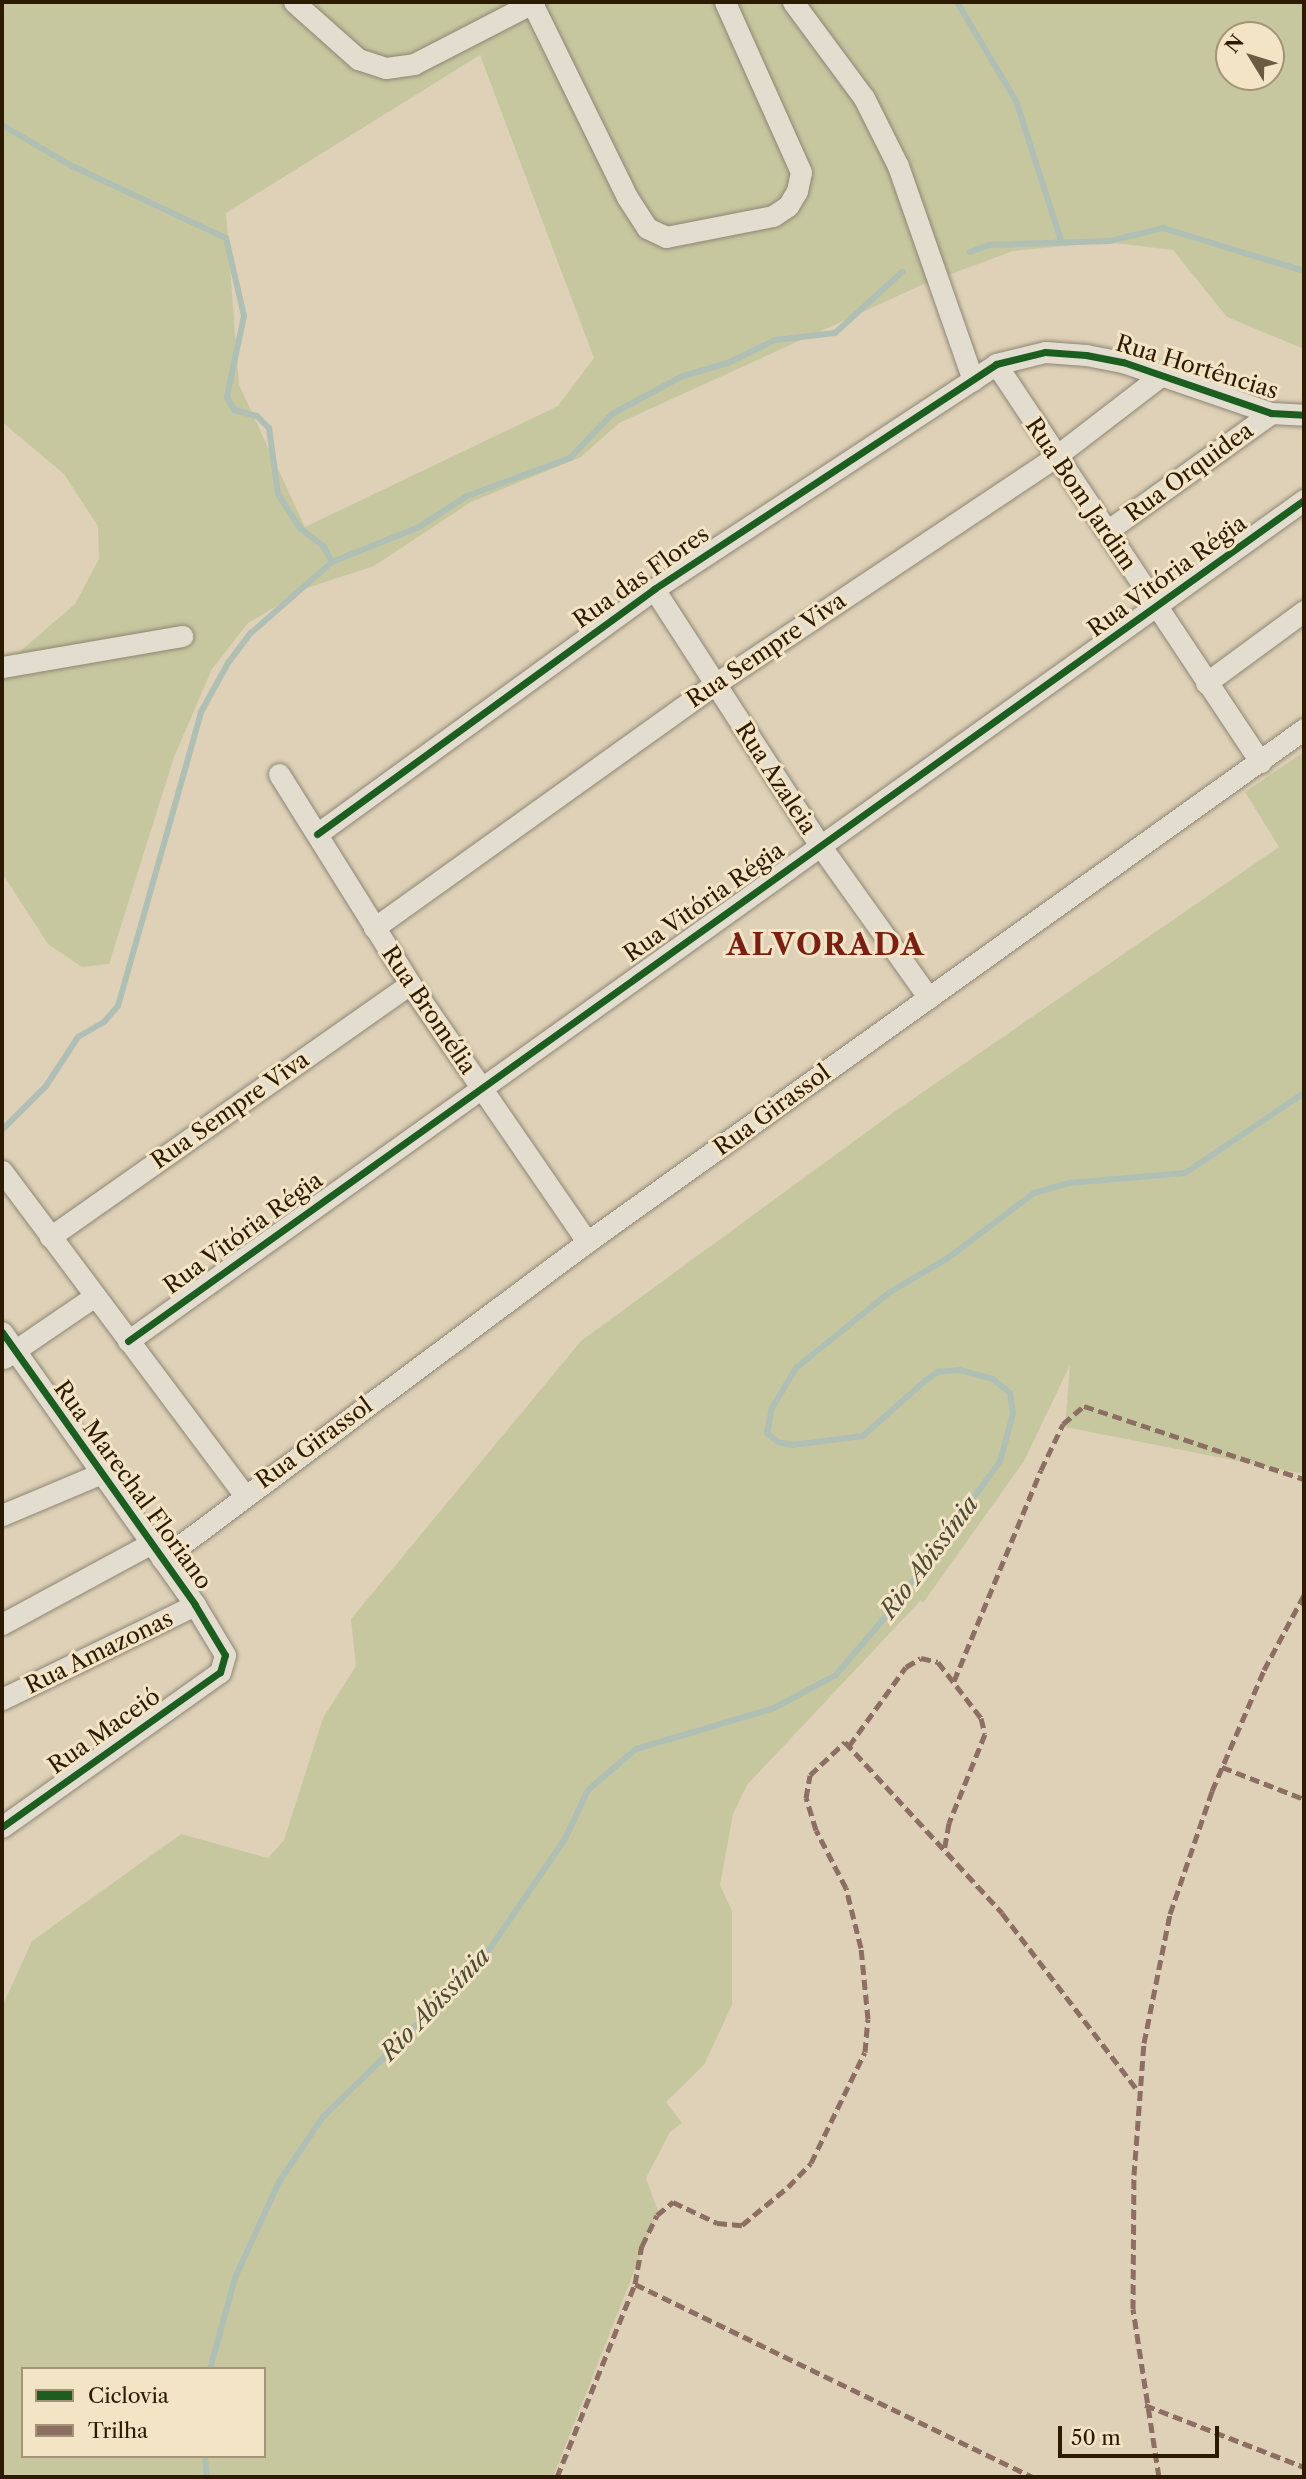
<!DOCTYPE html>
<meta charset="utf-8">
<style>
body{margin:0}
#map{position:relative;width:1306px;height:2479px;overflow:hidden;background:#ded1b7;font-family:"Libre Caslon Text",serif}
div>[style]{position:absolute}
.green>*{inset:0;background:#c6c79f}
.stream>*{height:6px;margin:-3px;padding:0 3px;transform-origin:3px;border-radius:3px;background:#b0bfb4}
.roads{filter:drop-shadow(0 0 2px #8e8573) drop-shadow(0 0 2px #8e8573)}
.street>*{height:21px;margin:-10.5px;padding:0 10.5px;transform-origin:10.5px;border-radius:10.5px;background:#e3ddd0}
.quiet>*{height:5px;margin-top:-2.5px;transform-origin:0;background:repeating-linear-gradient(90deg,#8d6e63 0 10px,transparent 0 15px)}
.cycleway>*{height:7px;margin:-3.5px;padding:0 3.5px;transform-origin:3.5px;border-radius:3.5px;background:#1b5e20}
span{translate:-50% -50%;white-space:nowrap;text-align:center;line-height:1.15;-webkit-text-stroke:6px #f3e4c6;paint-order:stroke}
.street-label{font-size:23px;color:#2d1b01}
.water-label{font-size:24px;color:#4e4a36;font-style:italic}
.district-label{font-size:30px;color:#7a1f14;font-weight:700;letter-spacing:2px}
.frame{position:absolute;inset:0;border:4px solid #2d1b01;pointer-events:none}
.legend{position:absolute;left:21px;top:2367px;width:245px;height:91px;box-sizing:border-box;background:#f3e4c6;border:2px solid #a49477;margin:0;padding:9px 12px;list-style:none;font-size:21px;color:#2d1b01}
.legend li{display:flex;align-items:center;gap:14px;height:35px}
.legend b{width:35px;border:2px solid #a49477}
.north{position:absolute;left:1215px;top:21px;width:70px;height:70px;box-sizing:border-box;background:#f3e4c6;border:2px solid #a49477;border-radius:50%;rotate:308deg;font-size:19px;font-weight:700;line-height:28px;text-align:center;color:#2d1b01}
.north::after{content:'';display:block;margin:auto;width:24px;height:32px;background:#6b5b41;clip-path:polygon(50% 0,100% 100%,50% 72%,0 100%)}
.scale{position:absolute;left:1058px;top:2426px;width:161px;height:32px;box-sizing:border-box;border:4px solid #2d1b01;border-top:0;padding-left:9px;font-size:21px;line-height:24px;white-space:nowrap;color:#2d1b01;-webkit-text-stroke:5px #f3e4c6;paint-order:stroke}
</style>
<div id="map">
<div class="green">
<i style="clip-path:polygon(evenodd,2px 2px,1304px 2px,1304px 349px,1227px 317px,1173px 250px,1105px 242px,1013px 251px,924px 284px,619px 423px,581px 457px,471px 502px,374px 566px,307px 588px,248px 623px,212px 669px,174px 757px,109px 964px,82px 967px,48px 944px,2px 873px,2px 667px,75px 604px,99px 559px,98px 526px,64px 474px,2px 422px,2px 2px,1229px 35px,1271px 35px,1271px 77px,1229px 77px,1229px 35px,2px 2px,480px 55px,594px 358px,558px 406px,305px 527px,239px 385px,226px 213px,480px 55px)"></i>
<i style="clip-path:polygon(evenodd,1304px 752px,1304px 1474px,1065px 1427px,1070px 1365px,1024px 1461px,923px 1603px,921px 1600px,747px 1785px,733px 1814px,720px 1885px,732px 1911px,732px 2005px,704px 2065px,666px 2102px,682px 2123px,670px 2132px,646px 2178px,658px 2211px,553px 2477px,2px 2477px,2px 2007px,32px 1941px,181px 1834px,268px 1858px,284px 1840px,323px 1718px,356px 1666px,351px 1619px,581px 1341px,894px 1112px,1279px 847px,1245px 792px,1304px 752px,23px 2369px,264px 2369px,264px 2456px,23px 2456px,23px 2369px)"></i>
</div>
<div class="stream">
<i style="left:957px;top:2px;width:115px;rotate:59.2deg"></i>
<i style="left:1016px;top:101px;width:146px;rotate:72.1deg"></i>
<i style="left:2px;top:125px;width:81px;rotate:30.4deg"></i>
<i style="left:72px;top:166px;width:170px;rotate:25.1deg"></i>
<i style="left:226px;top:238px;width:80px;rotate:77deg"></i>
<i style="left:244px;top:316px;width:83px;rotate:101.9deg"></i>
<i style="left:227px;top:397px;width:15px;rotate:62deg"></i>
<i style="left:234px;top:410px;width:24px;rotate:15deg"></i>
<i style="left:257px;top:416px;width:17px;rotate:45deg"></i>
<i style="left:269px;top:428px;width:67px;rotate:82.2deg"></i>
<i style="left:278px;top:494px;width:40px;rotate:57.1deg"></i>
<i style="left:300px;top:528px;width:31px;rotate:38deg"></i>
<i style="left:324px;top:547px;width:17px;rotate:62deg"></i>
<i style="left:970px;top:252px;width:20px;rotate:-20deg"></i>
<i style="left:989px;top:245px;width:121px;rotate:-1.9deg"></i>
<i style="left:1110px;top:241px;width:55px;rotate:-13.8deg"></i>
<i style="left:1163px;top:228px;width:147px;rotate:17deg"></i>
<i style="left:2px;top:1130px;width:62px;rotate:-45deg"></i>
<i style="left:46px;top:1086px;width:59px;rotate:-56.9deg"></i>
<i style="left:78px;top:1037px;width:30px;rotate:-30deg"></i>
<i style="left:104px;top:1022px;width:21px;rotate:-49deg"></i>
<i style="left:118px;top:1006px;width:305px;rotate:-74.2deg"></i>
<i style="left:201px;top:712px;width:56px;rotate:-61.1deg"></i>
<i style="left:228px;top:663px;width:38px;rotate:-53deg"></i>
<i style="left:251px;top:633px;width:108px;rotate:-41.2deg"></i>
<i style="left:332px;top:562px;width:94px;rotate:-21.9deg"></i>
<i style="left:419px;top:527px;width:57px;rotate:-32.9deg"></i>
<i style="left:467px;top:496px;width:110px;rotate:-20.3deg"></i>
<i style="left:570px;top:458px;width:61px;rotate:-46.3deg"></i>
<i style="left:612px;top:414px;width:81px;rotate:-28.2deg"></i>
<i style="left:683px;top:376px;width:47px;rotate:-16.1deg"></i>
<i style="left:728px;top:363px;width:52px;rotate:-26.1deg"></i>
<i style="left:775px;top:340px;width:60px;rotate:-6.7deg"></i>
<i style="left:835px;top:333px;width:91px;rotate:-42.3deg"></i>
<i style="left:210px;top:2369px;width:94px;rotate:-74.6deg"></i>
<i style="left:235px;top:2278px;width:106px;rotate:-65.4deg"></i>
<i style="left:279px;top:2182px;width:77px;rotate:-56.1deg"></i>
<i style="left:322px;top:2118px;width:221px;rotate:-44.5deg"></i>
<i style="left:480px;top:1963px;width:150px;rotate:-55.6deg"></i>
<i style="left:565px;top:1839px;width:54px;rotate:-64.9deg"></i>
<i style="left:588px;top:1790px;width:63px;rotate:-40.5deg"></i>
<i style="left:636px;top:1749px;width:144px;rotate:-16.5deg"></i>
<i style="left:774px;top:1708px;width:70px;rotate:-28deg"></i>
<i style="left:836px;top:1675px;width:94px;rotate:-49.7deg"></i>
<i style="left:897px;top:1603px;width:175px;rotate:-54deg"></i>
<i style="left:1000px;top:1461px;width:49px;rotate:-74.5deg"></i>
<i style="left:1013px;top:1414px;width:21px;rotate:-98deg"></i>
<i style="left:1010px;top:1393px;width:22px;rotate:-141deg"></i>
<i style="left:993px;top:1379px;width:35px;rotate:-165deg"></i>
<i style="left:959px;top:1370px;width:21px;rotate:175deg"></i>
<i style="left:938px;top:1372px;width:14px;rotate:146deg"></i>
<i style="left:926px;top:1380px;width:84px;rotate:138.4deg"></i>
<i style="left:863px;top:1436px;width:71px;rotate:172.7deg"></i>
<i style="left:793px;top:1445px;width:15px;rotate:-169deg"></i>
<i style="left:778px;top:1442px;width:14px;rotate:-141deg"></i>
<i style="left:767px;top:1433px;width:25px;rotate:-79deg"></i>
<i style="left:772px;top:1408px;width:47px;rotate:-59deg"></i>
<i style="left:796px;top:1368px;width:121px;rotate:-39deg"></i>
<i style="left:890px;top:1292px;width:67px;rotate:-30.4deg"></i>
<i style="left:948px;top:1258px;width:108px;rotate:-37.1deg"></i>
<i style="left:1034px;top:1193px;width:36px;rotate:-16deg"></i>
<i style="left:1069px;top:1183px;width:116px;rotate:-4.9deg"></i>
<i style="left:1185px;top:1173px;width:143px;rotate:-33.9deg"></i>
<i style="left:205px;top:2456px;width:21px;rotate:85deg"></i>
</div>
<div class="roads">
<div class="street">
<i style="left:294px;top:2px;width:86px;rotate:41.7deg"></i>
<i style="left:358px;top:59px;width:29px;rotate:18deg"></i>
<i style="left:386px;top:68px;width:28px;rotate:-8deg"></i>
<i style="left:414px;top:64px;width:135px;rotate:-27.3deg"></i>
<i style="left:793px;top:2px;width:119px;rotate:53.5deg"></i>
<i style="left:864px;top:98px;width:76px;rotate:63.4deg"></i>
<i style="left:898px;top:166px;width:227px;rotate:70.7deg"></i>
<i style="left:532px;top:3px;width:216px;rotate:63.9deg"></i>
<i style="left:627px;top:197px;width:37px;rotate:57deg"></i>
<i style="left:647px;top:228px;width:21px;rotate:25deg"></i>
<i style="left:666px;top:237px;width:109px;rotate:-11.1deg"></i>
<i style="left:773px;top:216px;width:18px;rotate:-34deg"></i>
<i style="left:788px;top:206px;width:17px;rotate:-59deg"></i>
<i style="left:797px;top:191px;width:19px;rotate:-78deg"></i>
<i style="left:801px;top:172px;width:186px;rotate:-114.1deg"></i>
<i style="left:996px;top:364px;width:478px;rotate:56.4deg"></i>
<i style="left:1107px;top:531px;width:202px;rotate:-35.7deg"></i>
<i style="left:654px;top:589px;width:304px;rotate:57.1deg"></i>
<i style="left:819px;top:844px;width:189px;rotate:54.5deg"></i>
<i style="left:2px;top:667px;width:183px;rotate:-9.8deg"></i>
<i style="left:1206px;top:683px;width:122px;rotate:-36.3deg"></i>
<i style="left:279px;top:774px;width:248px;rotate:58deg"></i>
<i style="left:410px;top:984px;width:313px;rotate:55.5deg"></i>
<i style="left:317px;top:834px;width:417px;rotate:-36deg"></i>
<i style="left:654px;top:589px;width:409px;rotate:-33.3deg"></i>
<i style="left:996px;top:364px;width:50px;rotate:-13.8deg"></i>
<i style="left:1045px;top:352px;width:41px;rotate:4.2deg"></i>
<i style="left:1086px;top:355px;width:38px;rotate:11deg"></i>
<i style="left:1123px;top:362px;width:157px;rotate:19deg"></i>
<i style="left:1271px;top:413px;width:33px;rotate:3deg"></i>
<i style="left:374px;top:928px;width:419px;rotate:-35.6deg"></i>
<i style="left:715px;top:684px;width:409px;rotate:-33.7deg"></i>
<i style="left:1055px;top:457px;width:133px;rotate:-37.6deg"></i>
<i style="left:2px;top:1171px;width:404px;rotate:53.2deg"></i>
<i style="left:50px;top:1237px;width:440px;rotate:-35.1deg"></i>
<i style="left:2px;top:1332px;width:334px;rotate:54.7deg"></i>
<i style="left:195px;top:1605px;width:58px;rotate:59deg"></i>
<i style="left:225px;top:1655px;width:18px;rotate:106deg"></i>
<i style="left:220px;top:1672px;width:267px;rotate:144.6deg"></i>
<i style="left:128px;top:1341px;width:1446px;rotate:-35.57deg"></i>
<i style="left:4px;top:1358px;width:110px;rotate:-34.3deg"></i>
<i style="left:2px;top:1515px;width:108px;rotate:-22.8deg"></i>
<i style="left:162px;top:1559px;width:530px;rotate:-36.72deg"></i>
<i style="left:587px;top:1242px;width:882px;rotate:-35.58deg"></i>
<i style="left:2px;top:1624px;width:168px;rotate:-28.4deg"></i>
<i style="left:2px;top:1699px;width:215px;rotate:-26deg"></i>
</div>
</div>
<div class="quiet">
<i style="left:954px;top:1681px;width:228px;rotate:-67.6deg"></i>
<i style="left:1041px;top:1470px;width:51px;rotate:-64.4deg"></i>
<i style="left:1063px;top:1424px;width:28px;rotate:-41deg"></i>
<i style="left:1084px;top:1406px;width:232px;rotate:18.4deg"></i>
<i style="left:849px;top:1746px;width:97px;rotate:-54.2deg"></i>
<i style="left:906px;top:1667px;width:17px;rotate:-31deg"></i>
<i style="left:921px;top:1658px;width:17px;rotate:13deg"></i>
<i style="left:938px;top:1662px;width:71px;rotate:52.5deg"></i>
<i style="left:981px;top:1718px;width:16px;rotate:76deg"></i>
<i style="left:985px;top:1734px;width:96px;rotate:112deg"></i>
<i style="left:949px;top:1823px;width:27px;rotate:100deg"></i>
<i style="left:1222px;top:1767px;width:88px;rotate:21.3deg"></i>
<i style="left:635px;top:2284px;width:39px;rotate:-80deg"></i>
<i style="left:642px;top:2246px;width:34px;rotate:-64deg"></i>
<i style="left:657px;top:2215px;width:21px;rotate:-39deg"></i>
<i style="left:673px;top:2202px;width:49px;rotate:25.5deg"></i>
<i style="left:717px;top:2223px;width:25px;rotate:5deg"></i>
<i style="left:742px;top:2225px;width:60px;rotate:-39.6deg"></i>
<i style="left:788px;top:2187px;width:33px;rotate:-46deg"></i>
<i style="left:811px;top:2163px;width:123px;rotate:-64.1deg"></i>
<i style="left:865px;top:2052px;width:33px;rotate:-85deg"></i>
<i style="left:868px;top:2019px;width:71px;rotate:-95.6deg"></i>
<i style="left:861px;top:1948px;width:62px;rotate:-104deg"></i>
<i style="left:846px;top:1888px;width:65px;rotate:-117.3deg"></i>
<i style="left:816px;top:1830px;width:34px;rotate:-107deg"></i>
<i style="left:806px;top:1798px;width:23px;rotate:-80deg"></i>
<i style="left:810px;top:1775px;width:48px;rotate:-43.3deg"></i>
<i style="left:845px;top:1742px;width:232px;rotate:47.4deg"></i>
<i style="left:1002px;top:1913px;width:225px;rotate:52.6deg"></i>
<i style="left:1145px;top:2405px;width:171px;rotate:21.3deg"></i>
<i style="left:557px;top:2477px;width:208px;rotate:-68deg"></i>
<i style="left:635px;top:2284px;width:442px;rotate:25.9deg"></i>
<i style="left:1159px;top:2477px;width:170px;rotate:-98.8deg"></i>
<i style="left:1133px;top:2309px;width:134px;rotate:-89.6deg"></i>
<i style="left:1134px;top:2175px;width:132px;rotate:-85.7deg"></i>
<i style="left:1144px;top:2043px;width:132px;rotate:-78.6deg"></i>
<i style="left:1170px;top:1914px;width:130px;rotate:-71.1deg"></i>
<i style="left:1212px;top:1791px;width:132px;rotate:-66.7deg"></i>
<i style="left:1264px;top:1670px;width:85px;rotate:-61.9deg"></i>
</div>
<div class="cycleway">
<i style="left:317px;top:834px;width:417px;rotate:-36deg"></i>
<i style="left:654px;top:589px;width:409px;rotate:-33.3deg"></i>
<i style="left:996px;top:364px;width:50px;rotate:-13.8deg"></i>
<i style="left:1045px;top:352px;width:41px;rotate:4.2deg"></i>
<i style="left:1086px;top:355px;width:38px;rotate:11deg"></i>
<i style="left:1123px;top:362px;width:157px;rotate:19deg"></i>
<i style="left:1271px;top:413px;width:33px;rotate:3deg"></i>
<i style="left:2px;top:1332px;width:334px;rotate:54.7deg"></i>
<i style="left:195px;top:1605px;width:58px;rotate:59deg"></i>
<i style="left:225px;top:1655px;width:18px;rotate:106deg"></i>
<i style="left:220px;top:1672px;width:267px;rotate:144.6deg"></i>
<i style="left:128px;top:1341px;width:1446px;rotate:-35.57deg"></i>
</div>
<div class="street-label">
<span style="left:1197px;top:367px;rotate:17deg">Rua Hortências</span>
<span style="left:1189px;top:472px;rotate:-36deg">Rua Orquidea</span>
<span style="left:1081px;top:494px;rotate:56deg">Rua Bom Jardim</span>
<span style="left:1167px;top:576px;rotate:-36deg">Rua Vitória Régia</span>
<span style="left:641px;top:577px;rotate:-35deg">Rua das Flores</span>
<span style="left:766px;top:650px;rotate:-34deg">Rua Sempre Viva</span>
<span style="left:776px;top:778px;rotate:57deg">Rua Azaleia</span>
<span style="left:704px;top:902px;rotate:-35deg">Rua Vitória Régia</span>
<span style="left:429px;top:1010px;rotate:56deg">Rua Bromélia</span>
<span style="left:230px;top:1110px;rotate:-35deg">Rua Sempre Viva</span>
<span style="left:772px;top:1110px;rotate:-36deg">Rua Girassol</span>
<span style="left:243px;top:1233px;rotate:-36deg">Rua Vitória Régia</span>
<span style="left:314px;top:1443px;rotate:-36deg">Rua Girassol</span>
<span style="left:133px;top:1485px;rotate:54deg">Rua Marechal Floriano</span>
<span style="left:99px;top:1652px;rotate:-26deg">Rua Amazonas</span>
<span style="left:104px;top:1731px;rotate:-35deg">Rua Maceió</span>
</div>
<div class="water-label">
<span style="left:929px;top:1557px;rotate:-53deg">Rio Abissínia</span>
<span style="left:435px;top:2004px;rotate:-46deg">Rio Abissínia</span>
</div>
<div class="district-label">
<span style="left:826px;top:945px">ALVORADA</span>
</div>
<div class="frame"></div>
<ul class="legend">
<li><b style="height:9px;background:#1b5e20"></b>Ciclovia</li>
<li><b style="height:9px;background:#8d6e63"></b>Trilha</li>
</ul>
<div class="north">N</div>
<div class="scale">50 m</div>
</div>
